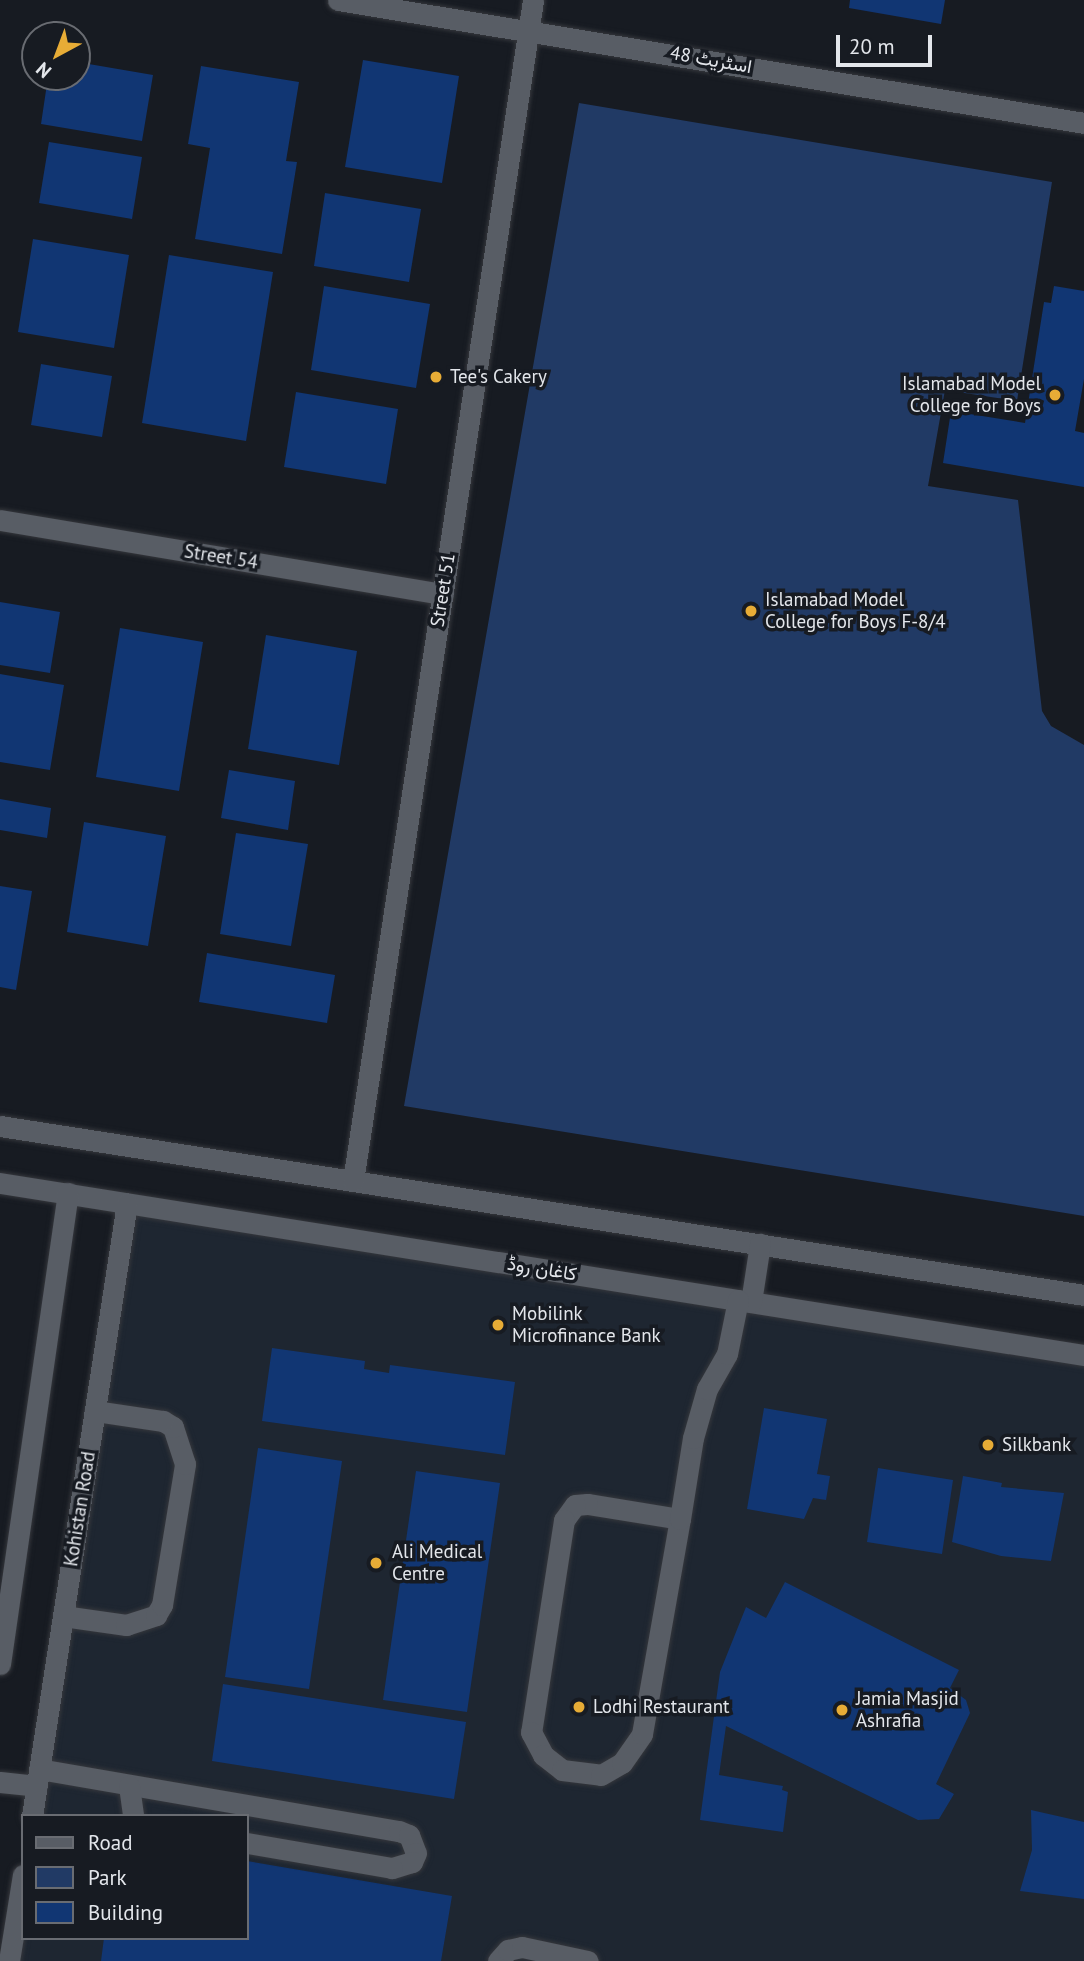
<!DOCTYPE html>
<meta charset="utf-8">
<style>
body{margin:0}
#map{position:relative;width:1084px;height:1961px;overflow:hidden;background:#171b22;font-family:"PT Sans",Vazirmatn,sans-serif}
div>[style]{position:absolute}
.built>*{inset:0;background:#1e2631}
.green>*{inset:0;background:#213a65}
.building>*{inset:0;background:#113673}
.roads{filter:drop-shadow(0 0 2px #35373c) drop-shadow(0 0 2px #35373c)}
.minor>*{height:21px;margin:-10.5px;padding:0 10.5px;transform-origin:10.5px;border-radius:10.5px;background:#585d65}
.dots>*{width:19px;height:19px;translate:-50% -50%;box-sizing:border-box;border:4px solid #171b22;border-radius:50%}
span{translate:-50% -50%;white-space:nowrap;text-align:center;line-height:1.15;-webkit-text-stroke:7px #171b22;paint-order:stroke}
.street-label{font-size:19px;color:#e3e6eb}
.poi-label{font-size:19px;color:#e3e6eb}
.left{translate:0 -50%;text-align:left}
.right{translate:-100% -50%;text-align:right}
.legend{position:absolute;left:21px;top:1814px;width:228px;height:126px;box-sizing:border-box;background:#171b22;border:2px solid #696c72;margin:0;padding:9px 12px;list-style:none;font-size:21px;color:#e3e6eb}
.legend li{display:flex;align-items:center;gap:14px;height:35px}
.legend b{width:35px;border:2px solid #696c72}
.north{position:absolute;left:21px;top:21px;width:70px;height:70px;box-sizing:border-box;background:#171b22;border:2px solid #696c72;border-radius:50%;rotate:221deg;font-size:19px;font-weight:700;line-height:28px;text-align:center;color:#e3e6eb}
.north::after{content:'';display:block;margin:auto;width:24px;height:32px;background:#e7ac36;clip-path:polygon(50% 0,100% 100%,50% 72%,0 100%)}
.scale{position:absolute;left:836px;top:35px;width:96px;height:32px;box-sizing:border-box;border:4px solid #e3e6eb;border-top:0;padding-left:9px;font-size:21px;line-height:24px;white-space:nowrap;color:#e3e6eb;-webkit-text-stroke:5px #171b22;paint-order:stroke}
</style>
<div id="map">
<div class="built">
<i style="clip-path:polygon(127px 1203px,1084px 1356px,1084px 1961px,9px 1961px,23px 1938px,247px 1938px,247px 1816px,32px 1816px)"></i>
</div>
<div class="green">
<i style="clip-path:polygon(579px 103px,1052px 182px,1017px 401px,945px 390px,928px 486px,1018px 500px,1042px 711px,1051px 726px,1084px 745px,1084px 1216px,404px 1106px)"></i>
</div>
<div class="building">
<i style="clip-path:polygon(850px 0,945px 0,941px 24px,849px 8px)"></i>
<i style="clip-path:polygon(363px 60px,459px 76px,442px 183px,345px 167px)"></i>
<i style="clip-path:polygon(77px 62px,153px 75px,142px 141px,41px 124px,48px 77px,77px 77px)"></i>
<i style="clip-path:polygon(201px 66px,299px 82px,286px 161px,297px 162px,282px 254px,195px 239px,210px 148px,188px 144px)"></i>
<i style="clip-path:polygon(49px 142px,142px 157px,132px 219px,39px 203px)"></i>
<i style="clip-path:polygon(325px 193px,421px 209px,409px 282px,314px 266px)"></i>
<i style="clip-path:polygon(33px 239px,129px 255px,114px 348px,18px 332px)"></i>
<i style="clip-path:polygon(169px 255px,273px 272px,246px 441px,142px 423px)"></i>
<i style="clip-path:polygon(324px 286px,430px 304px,416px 388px,311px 370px)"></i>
<i style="clip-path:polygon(1054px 286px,1084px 291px,1084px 379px,1075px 431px,1084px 433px,1084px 487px,943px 463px,951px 411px,1025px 423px,1044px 302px,1051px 303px)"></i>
<i style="clip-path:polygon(41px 364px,112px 376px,102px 437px,31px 425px)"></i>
<i style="clip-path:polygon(296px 392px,398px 409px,386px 484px,284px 467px)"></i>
<i style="clip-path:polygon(0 602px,60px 612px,50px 673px,0 665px)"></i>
<i style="clip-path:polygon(120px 628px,203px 642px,179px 791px,96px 777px)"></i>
<i style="clip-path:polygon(266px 635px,357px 651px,339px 765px,248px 749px)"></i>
<i style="clip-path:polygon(0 674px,64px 685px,50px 770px,0 762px)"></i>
<i style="clip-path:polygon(229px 770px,295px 781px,288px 830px,221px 818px)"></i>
<i style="clip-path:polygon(0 799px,51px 808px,47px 838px,0 830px)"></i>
<i style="clip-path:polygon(84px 822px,166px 836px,148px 946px,67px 932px)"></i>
<i style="clip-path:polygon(236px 833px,308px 844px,291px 946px,220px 934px)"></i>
<i style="clip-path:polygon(0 886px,32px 891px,16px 990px,0 987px)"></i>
<i style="clip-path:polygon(207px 953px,335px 975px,327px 1023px,199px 1002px)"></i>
<i style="clip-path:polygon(272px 1348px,365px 1361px,364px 1369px,389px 1373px,390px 1365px,515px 1382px,505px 1455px,262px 1421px)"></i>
<i style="clip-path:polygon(764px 1408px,827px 1419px,817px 1474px,830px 1476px,826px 1500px,813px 1498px,804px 1519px,747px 1509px)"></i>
<i style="clip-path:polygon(258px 1448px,342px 1461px,309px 1689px,225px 1677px)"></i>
<i style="clip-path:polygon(878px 1468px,953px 1480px,942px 1554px,867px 1542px)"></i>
<i style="clip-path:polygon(416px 1471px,500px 1483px,467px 1712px,383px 1700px)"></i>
<i style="clip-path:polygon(963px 1476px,1002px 1483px,1001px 1487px,1064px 1493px,1051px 1561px,1001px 1556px,952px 1542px)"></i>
<i style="clip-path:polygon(785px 1582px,959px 1670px,950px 1688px,966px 1700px,970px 1713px,936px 1784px,954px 1794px,939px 1819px,918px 1820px,726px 1726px,719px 1775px,783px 1786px,782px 1790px,788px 1792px,783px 1832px,700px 1820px,720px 1672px,746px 1607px,766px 1618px)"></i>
<i style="clip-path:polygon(223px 1684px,466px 1722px,454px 1799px,212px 1761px)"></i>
<i style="clip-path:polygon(1031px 1810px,1084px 1822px,1084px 1899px,1020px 1891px,1032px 1850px)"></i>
<i style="clip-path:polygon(247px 1861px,452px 1896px,441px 1961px,101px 1961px,104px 1938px,247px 1938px)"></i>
</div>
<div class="roads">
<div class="minor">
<i style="left:338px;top:0;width:756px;rotate:9.36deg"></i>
<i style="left:0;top:520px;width:449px;rotate:9.5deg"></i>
<i style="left:0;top:1126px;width:1097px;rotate:8.86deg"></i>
<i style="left:353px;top:1181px;width:1195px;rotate:-81.33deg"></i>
<i style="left:0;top:1183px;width:1098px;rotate:9.02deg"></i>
<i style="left:751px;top:1302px;width:59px;rotate:-81.2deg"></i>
<i style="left:680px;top:1519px;width:94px;rotate:-170.8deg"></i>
<i style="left:587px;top:1504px;width:12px;rotate:175deg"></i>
<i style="left:575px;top:1505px;width:19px;rotate:126deg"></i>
<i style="left:564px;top:1520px;width:215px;rotate:98.8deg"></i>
<i style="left:531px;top:1732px;width:26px;rotate:62deg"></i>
<i style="left:543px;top:1755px;width:24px;rotate:38deg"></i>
<i style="left:562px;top:1770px;width:39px;rotate:7deg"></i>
<i style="left:601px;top:1775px;width:24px;rotate:-30deg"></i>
<i style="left:622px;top:1763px;width:35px;rotate:-55deg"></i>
<i style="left:642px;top:1734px;width:218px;rotate:-80deg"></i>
<i style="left:680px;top:1519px;width:82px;rotate:-80.9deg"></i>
<i style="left:693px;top:1438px;width:51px;rotate:-74.1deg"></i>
<i style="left:707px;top:1389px;width:40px;rotate:-60.3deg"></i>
<i style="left:727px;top:1354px;width:55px;rotate:-78.5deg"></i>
<i style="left:63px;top:1616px;width:64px;rotate:8.1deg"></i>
<i style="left:126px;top:1625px;width:32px;rotate:-18deg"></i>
<i style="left:156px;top:1615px;width:12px;rotate:-59deg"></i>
<i style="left:162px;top:1605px;width:143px;rotate:-80.7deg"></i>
<i style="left:185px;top:1464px;width:39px;rotate:-108deg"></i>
<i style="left:173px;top:1427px;width:12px;rotate:-149deg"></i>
<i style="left:163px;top:1421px;width:69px;rotate:-171.6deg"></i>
<i style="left:0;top:1664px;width:476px;rotate:-81.8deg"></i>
<i style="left:39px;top:1769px;width:365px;rotate:9.8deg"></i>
<i style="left:399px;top:1831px;width:11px;rotate:22deg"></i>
<i style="left:409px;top:1835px;width:19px;rotate:69deg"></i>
<i style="left:416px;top:1853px;width:10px;rotate:114deg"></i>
<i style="left:412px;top:1862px;width:21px;rotate:163deg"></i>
<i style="left:392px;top:1868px;width:147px;rotate:-170.2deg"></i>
<i style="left:0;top:1782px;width:37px;rotate:6deg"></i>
<i style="left:129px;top:1786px;width:30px;rotate:82deg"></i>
<i style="left:32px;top:1816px;width:620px;rotate:-81.19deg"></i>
<i style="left:9px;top:1961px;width:87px;rotate:-80.8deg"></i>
<i style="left:498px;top:1961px;width:15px;rotate:-48deg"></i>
<i style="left:508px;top:1950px;width:14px;rotate:-12deg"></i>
<i style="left:522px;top:1947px;width:67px;rotate:12deg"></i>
</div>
</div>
<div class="dots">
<i style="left:436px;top:377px;background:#e7ac36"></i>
<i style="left:1055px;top:395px;background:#e7ac36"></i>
<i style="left:751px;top:611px;background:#e7ac36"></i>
<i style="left:498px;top:1325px;background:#e7ac36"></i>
<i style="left:988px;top:1445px;background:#e7ac36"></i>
<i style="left:376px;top:1563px;background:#e7ac36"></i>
<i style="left:579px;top:1707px;background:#e7ac36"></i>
<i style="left:842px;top:1710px;background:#e7ac36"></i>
</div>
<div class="street-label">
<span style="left:711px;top:60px;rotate:10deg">اسٹریٹ 48</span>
<span style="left:221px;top:557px;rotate:9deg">Street 54</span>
<span style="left:443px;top:590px;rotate:-81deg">Street 51</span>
<span style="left:542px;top:1269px;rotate:9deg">کاغان روڈ</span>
<span style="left:80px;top:1509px;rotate:-81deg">Kohistan Road</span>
</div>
<div class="poi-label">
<span class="left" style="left:450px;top:377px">Tee's Cakery</span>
<span class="right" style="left:1041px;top:395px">Islamabad Model<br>College for Boys</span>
<span class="left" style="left:765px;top:611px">Islamabad Model<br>College for Boys F-8/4</span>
<span class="left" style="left:512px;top:1325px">Mobilink<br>Microfinance Bank</span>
<span class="left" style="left:1002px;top:1445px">Silkbank</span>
<span class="left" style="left:392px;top:1563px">Ali Medical<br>Centre</span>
<span class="left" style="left:856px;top:1710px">Jamia Masjid<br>Ashrafia</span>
<span class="left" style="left:593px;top:1707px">Lodhi Restaurant</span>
</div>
<ul class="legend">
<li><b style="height:9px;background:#585d65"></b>Road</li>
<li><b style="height:19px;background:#213a65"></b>Park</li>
<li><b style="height:19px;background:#113673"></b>Building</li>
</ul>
<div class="north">N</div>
<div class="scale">20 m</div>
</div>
